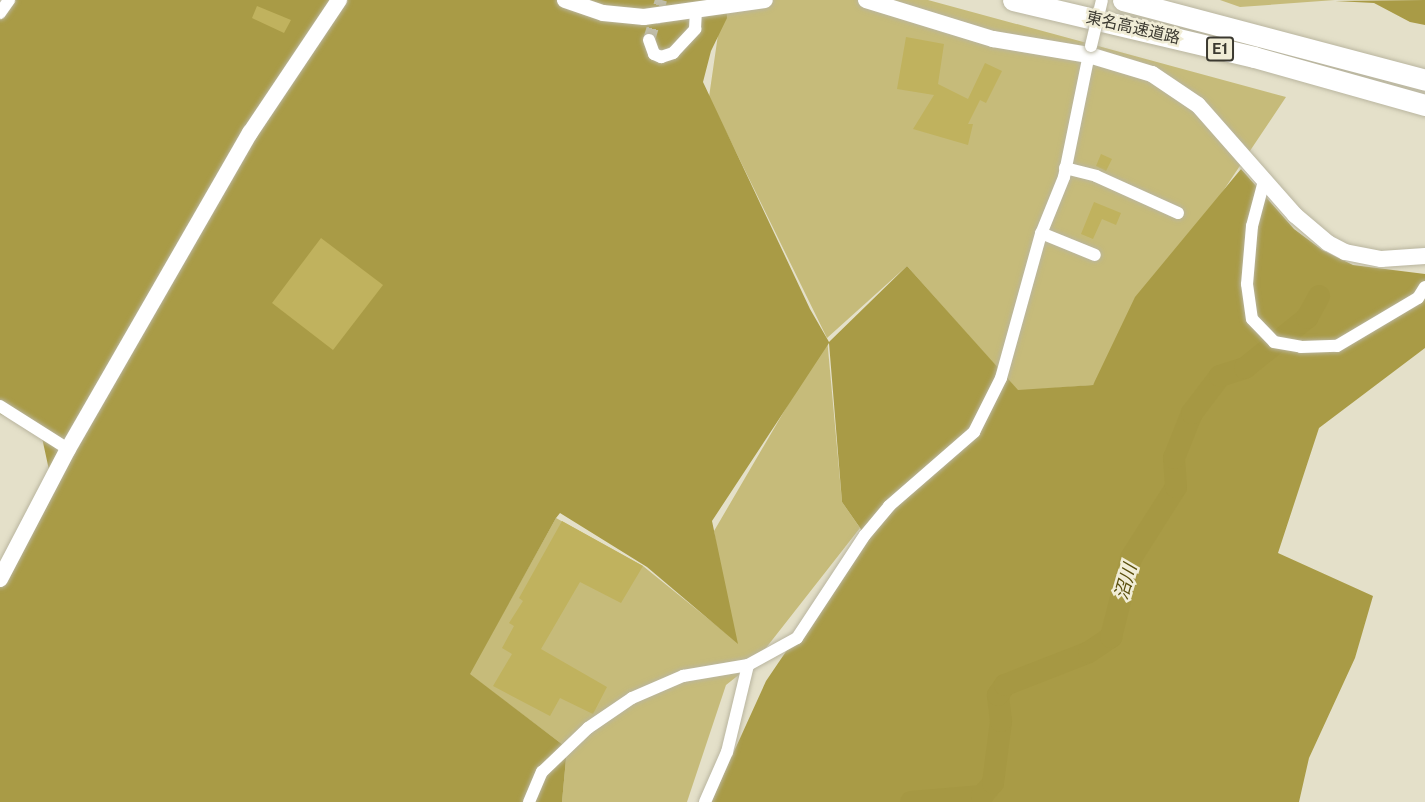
<!DOCTYPE html>
<meta charset="utf-8">
<style>
body{margin:0}
#map{position:relative;width:1425px;height:802px;overflow:hidden;background:#e4e0c9;font-family:"Public Sans","Noto Sans JP",sans-serif}
div>[style]{position:absolute}
.green>*{inset:0;background:#c6bb7a}
.forest>*{inset:0;background:#a99b46}
.river>*{height:22px;margin:-11px;padding:0 11px;transform-origin:11px;border-radius:11px;background:#a69843}
.building>*{inset:0;background:#c0b25e}
.street-tunnel>*{height:12px;margin-top:-6px;transform-origin:0;background:repeating-linear-gradient(90deg,#c2bfaa 0 12px,transparent 0 18px)}
.roads{filter:drop-shadow(0 0 2px #b9b59f) drop-shadow(0 0 2px #b9b59f)}
.street>*{height:12px;margin:-6px;padding:0 6px;transform-origin:6px;border-radius:6px;background:#fff}
.secondary>*{height:16px;margin:-8px;padding:0 8px;transform-origin:8px;border-radius:8px;background:#fff}
.highway>*{height:21px;margin:-10.5px;padding:0 10.5px;transform-origin:10.5px;border-radius:10.5px;background:#fff}
.bridges{filter:drop-shadow(0 0 2px #b9b59f) drop-shadow(0 0 2px #b9b59f)}
.street-bridge>*{height:12px;margin:-6px;padding:0 6px;transform-origin:6px;border-radius:6px;background:#fff}
span{translate:-50% -50%;white-space:nowrap;text-align:center;line-height:1.15;-webkit-text-stroke:5px #f1edd6;paint-order:stroke}
.shield-label span{padding:2px 4px;background:#f1edd6;border:2px solid;border-radius:4px;-webkit-text-stroke-width:0}
.shield-label{font-size:15px;color:#3b3930;font-weight:700}
.street-label{font-size:16px;color:#3b3930}
.water-label{font-size:18px;color:#5a4f0d;font-style:italic}
</style>
<div id="map">
<div class="green">
<i style="clip-path:polygon(723px 0,928px 0,1286px 97px,1093px 385px,1018px 391px,907px 266px,827px 338px,842px 502px,860px 528px,755px 662px,726px 685px,687px 802px,562px 802px,567px 748px,469px 674px,556px 518px,643px 566px,732px 638px,714px 531px,827px 338px,709px 97px)"></i>
<i style="clip-path:polygon(1220px 0,1335px 0,1240px 7px)"></i>
</div>
<div class="forest">
<i style="clip-path:polygon(8px 0,726px 0,727px 18px,711px 51px,703px 82px,810px 309px,829px 342px,907px 266px,1018px 390px,1093px 385px,1135px 297px,1241px 169px,1294px 229px,1322px 250px,1353px 265px,1425px 274px,1425px 348px,1319px 428px,1278px 553px,1373px 596px,1355px 658px,1309px 758px,1299px 802px,711px 802px,766px 681px,865px 535px,842px 502px,829px 343px,712px 521px,738px 644px,647px 567px,560px 513px,556px 518px,470px 674px,567px 748px,562px 802px,0 802px,0 575px,49px 470px,41px 433px,0 414px,0 10px)"></i>
<i style="clip-path:polygon(1425px 0,1425px 25px,1410px 22px,1374px 3px,1335px 1px)"></i>
</div>
<div class="river">
<i style="left:911px;top:802px;width:71px;rotate:-4.8deg"></i>
<i style="left:982px;top:796px;width:17px;rotate:-50deg"></i>
<i style="left:993px;top:783px;width:63px;rotate:-82.6deg"></i>
<i style="left:1001px;top:721px;width:26px;rotate:-97deg"></i>
<i style="left:998px;top:695px;width:12px;rotate:-55deg"></i>
<i style="left:1005px;top:685px;width:90px;rotate:-21.4deg"></i>
<i style="left:1089px;top:652px;width:27px;rotate:-34deg"></i>
<i style="left:1111px;top:637px;width:81px;rotate:-75.8deg"></i>
<i style="left:1131px;top:558px;width:84px;rotate:-57.6deg"></i>
<i style="left:1176px;top:487px;width:29px;rotate:-94deg"></i>
<i style="left:1174px;top:458px;width:48px;rotate:-68.2deg"></i>
<i style="left:1192px;top:413px;width:46px;rotate:-52.9deg"></i>
<i style="left:1220px;top:376px;width:26px;rotate:-18deg"></i>
<i style="left:1245px;top:368px;width:80px;rotate:-38.9deg"></i>
<i style="left:1307px;top:318px;width:25px;rotate:-61deg"></i>
</div>
<div class="building">
<i style="clip-path:polygon(257px 6px,291px 20px,284px 33px,252px 18px)"></i>
<i style="clip-path:polygon(906px 37px,944px 44px,938px 84px,968px 99px,985px 63px,1002px 71px,986px 103px,980px 100px,968px 124px,973px 124px,968px 145px,913px 129px,934px 95px,897px 89px)"></i>
<i style="clip-path:polygon(1101px 154px,1112px 159px,1106px 171px,1096px 166px)"></i>
<i style="clip-path:polygon(1094px 202px,1121px 213px,1116px 225px,1102px 219px,1093px 239px,1081px 234px)"></i>
<i style="clip-path:polygon(321px 238px,383px 285px,333px 350px,272px 303px)"></i>
<i style="clip-path:polygon(562px 521px,643px 566px,621px 603px,580px 582px,541px 649px,607px 687px,593px 714px,560px 698px,550px 716px,493px 686px,512px 654px,502px 648px,514px 626px,509px 623px,523px 601px,519px 598px)"></i>
</div>
<div class="street-tunnel">
<i style="left:649px;top:40px;width:42px;rotate:-73.3deg"></i>
</div>
<div class="roads">
<div class="street">
<i style="left:0;top:13px;width:16px;rotate:-55deg"></i>
<i style="left:649px;top:40px;width:15px;rotate:70deg"></i>
<i style="left:654px;top:54px;width:8px;rotate:23deg"></i>
<i style="left:661px;top:57px;width:13px;rotate:-18deg"></i>
<i style="left:673px;top:53px;width:33px;rotate:-47deg"></i>
<i style="left:695px;top:29px;width:18px;rotate:-87deg"></i>
<i style="left:1065px;top:168px;width:32px;rotate:14deg"></i>
<i style="left:1096px;top:176px;width:90px;rotate:24.3deg"></i>
<i style="left:1264px;top:181px;width:47px;rotate:104.9deg"></i>
<i style="left:1252px;top:226px;width:58px;rotate:94.9deg"></i>
<i style="left:1247px;top:284px;width:35px;rotate:82deg"></i>
<i style="left:1252px;top:319px;width:32px;rotate:46deg"></i>
<i style="left:1274px;top:342px;width:27px;rotate:10deg"></i>
<i style="left:1301px;top:347px;width:36px;rotate:-2deg"></i>
<i style="left:1337px;top:346px;width:94px;rotate:-30.7deg"></i>
<i style="left:1418px;top:298px;width:13px;rotate:-58deg"></i>
<i style="left:1041px;top:233px;width:58px;rotate:22.2deg"></i>
<i style="left:0;top:406px;width:80px;rotate:32.3deg"></i>
<i style="left:529px;top:802px;width:33px;rotate:-67deg"></i>
<i style="left:542px;top:772px;width:64px;rotate:-43.7deg"></i>
<i style="left:588px;top:728px;width:53px;rotate:-34.3deg"></i>
<i style="left:632px;top:698px;width:56px;rotate:-23.3deg"></i>
<i style="left:683px;top:676px;width:66px;rotate:-9.6deg"></i>
<i style="left:748px;top:665px;width:56px;rotate:-28.9deg"></i>
<i style="left:797px;top:638px;width:123px;rotate:-56.6deg"></i>
<i style="left:865px;top:535px;width:38px;rotate:-50deg"></i>
<i style="left:889px;top:506px;width:113px;rotate:-41deg"></i>
<i style="left:974px;top:432px;width:60px;rotate:-63.4deg"></i>
<i style="left:1001px;top:378px;width:149px;rotate:-74.5deg"></i>
<i style="left:1041px;top:234px;width:61px;rotate:-68deg"></i>
<i style="left:1064px;top:177px;width:131px;rotate:-78.5deg"></i>
<i style="left:705px;top:802px;width:55px;rotate:-66.3deg"></i>
<i style="left:727px;top:752px;width:89px;rotate:-76.4deg"></i>
</div>
<div class="secondary">
<i style="left:565px;top:0;width:40px;rotate:18.9deg"></i>
<i style="left:603px;top:13px;width:41px;rotate:5.6deg"></i>
<i style="left:644px;top:17px;width:122px;rotate:-8deg"></i>
<i style="left:866px;top:0;width:133px;rotate:17.1deg"></i>
<i style="left:993px;top:39px;width:97px;rotate:9.5deg"></i>
<i style="left:1089px;top:55px;width:66px;rotate:16.8deg"></i>
<i style="left:1152px;top:74px;width:55px;rotate:34deg"></i>
<i style="left:1198px;top:105px;width:147px;rotate:48.6deg"></i>
<i style="left:1295px;top:215px;width:43px;rotate:40.3deg"></i>
<i style="left:1328px;top:243px;width:19px;rotate:28deg"></i>
<i style="left:1345px;top:252px;width:37px;rotate:11deg"></i>
<i style="left:1381px;top:259px;width:44px;rotate:-3.9deg"></i>
<i style="left:0;top:579px;width:147px;rotate:-62.4deg"></i>
<i style="left:68px;top:449px;width:365px;rotate:-60.1deg"></i>
<i style="left:250px;top:133px;width:160px;rotate:-56.2deg"></i>
</div>
<div class="highway">
<i style="left:1013px;top:0;width:248px;rotate:13.3deg"></i>
<i style="left:1254px;top:57px;width:178px;rotate:15.7deg"></i>
<i style="left:1123px;top:0;width:312px;rotate:14.8deg"></i>
</div>
</div>
<div class="bridges">
<div class="street-bridge">
<i style="left:1091px;top:46px;width:47px;rotate:-76.6deg"></i>
</div>
</div>
<div class="shield-label">
<span style="left:1220px;top:49px">E1</span>
</div>
<div class="street-label">
<span style="left:1133px;top:28px;rotate:13deg">東名高速道路</span>
</div>
<div class="water-label">
<span style="left:1126px;top:582px;rotate:-74deg">沼川</span>
</div>
</div>
